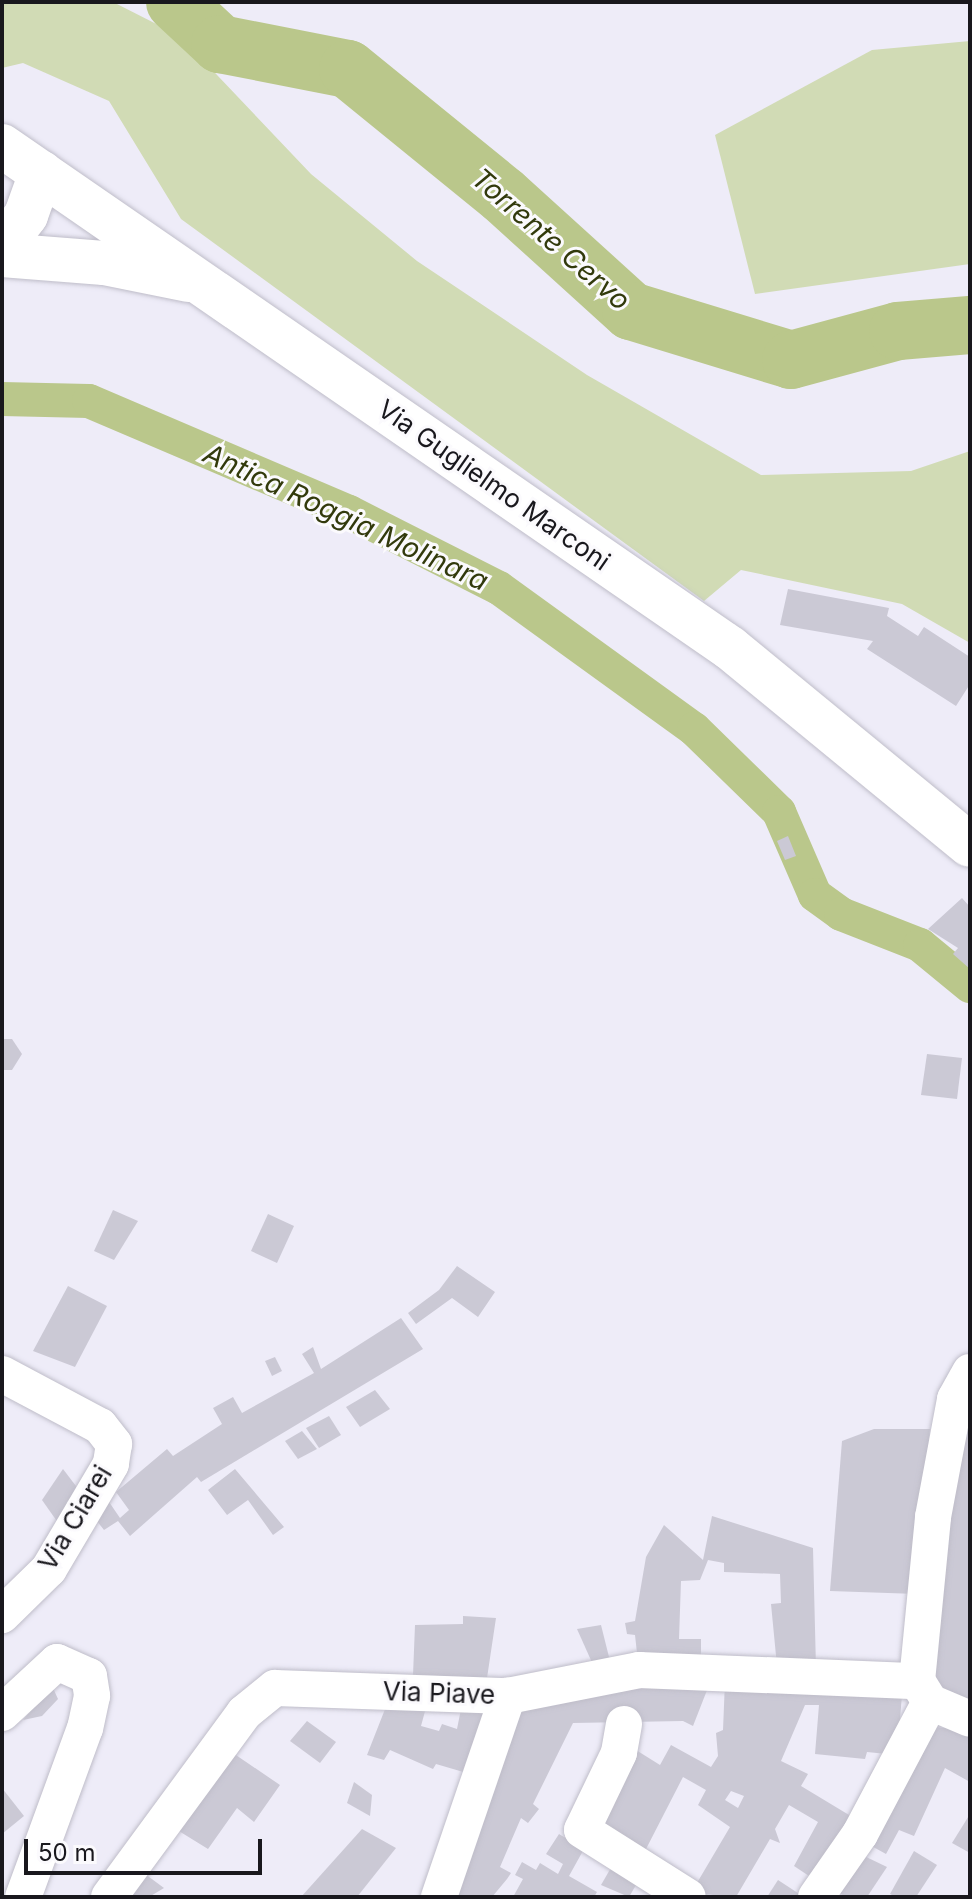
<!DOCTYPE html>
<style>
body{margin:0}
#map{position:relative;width:972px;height:1899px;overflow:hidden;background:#eeecf8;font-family:Inter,sans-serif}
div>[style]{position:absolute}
.green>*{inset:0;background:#d1dbb5}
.canal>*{height:34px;margin:-17px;padding:0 17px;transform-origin:17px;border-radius:17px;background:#bac78b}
.river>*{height:58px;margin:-29px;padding:0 29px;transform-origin:29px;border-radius:29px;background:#bac78b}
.building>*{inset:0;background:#cbc9d5}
.roads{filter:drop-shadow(0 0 2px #bfbdc9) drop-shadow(0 0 2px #bfbdc9)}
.street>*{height:36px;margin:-18px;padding:0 18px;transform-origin:18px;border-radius:18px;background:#fff}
.secondary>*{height:44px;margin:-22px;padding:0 22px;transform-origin:22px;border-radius:22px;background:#fff}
span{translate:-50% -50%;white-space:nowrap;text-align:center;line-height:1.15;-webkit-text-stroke:6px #fbfafd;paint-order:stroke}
.street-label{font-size:26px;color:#19181d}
.water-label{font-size:28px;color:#323a0c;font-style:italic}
.frame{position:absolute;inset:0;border:4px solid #19181d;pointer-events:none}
.scale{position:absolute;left:24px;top:1839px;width:238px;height:36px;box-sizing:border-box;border:4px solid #19181d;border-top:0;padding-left:10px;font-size:24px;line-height:28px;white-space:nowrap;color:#19181d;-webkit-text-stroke:6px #fbfafd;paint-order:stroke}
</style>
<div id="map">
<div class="green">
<i style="clip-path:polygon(2px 2px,113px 2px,180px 36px,311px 174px,417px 261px,587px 375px,761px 475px,911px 471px,970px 451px,970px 643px,902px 604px,741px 570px,704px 601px,181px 219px,109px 101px,23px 63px,2px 68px)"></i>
<i style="clip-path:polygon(970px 41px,970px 264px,755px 294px,715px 135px,872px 50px)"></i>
</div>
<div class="canal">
<i style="left:2px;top:399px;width:87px;rotate:1.3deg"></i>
<i style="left:89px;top:401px;width:283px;rotate:23.1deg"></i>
<i style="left:349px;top:512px;width:168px;rotate:26.9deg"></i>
<i style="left:499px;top:588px;width:241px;rotate:35.9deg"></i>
<i style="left:694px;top:729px;width:119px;rotate:44.3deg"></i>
<i style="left:779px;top:812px;width:90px;rotate:66.6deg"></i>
<i style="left:815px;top:895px;width:32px;rotate:36deg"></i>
<i style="left:841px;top:914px;width:85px;rotate:21.4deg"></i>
<i style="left:920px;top:945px;width:65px;rotate:39.4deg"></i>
</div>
<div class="river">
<i style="left:175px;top:2px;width:62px;rotate:43deg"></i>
<i style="left:220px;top:44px;width:130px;rotate:11.1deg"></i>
<i style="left:348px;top:69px;width:200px;rotate:39.1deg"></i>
<i style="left:503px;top:195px;width:173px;rotate:42.2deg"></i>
<i style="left:631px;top:311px;width:167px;rotate:17deg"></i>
<i style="left:791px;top:360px;width:111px;rotate:-15.2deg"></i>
<i style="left:898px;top:331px;width:72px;rotate:-4.8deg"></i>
</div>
<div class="building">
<i style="clip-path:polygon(788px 589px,889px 608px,887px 616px,918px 636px,924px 627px,970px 657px,970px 684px,956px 706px,867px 649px,873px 641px,780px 625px)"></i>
<i style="clip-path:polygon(788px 836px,796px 856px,785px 860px,777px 841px)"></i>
<i style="clip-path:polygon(962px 898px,970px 907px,970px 969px,953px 954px,958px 948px,928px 929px)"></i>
<i style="clip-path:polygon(2px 1039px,12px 1039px,22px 1054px,12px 1070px,2px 1070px)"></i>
<i style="clip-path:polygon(927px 1054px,962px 1058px,957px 1099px,921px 1095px)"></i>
<i style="clip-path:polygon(113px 1210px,138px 1221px,114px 1260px,94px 1251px)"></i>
<i style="clip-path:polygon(268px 1214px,294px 1226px,277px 1263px,251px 1251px)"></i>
<i style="clip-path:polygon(457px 1266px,495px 1292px,478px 1317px,452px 1298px,416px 1324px,408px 1313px,439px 1290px)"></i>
<i style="clip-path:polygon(68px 1286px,107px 1306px,75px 1367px,33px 1351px)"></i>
<i style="clip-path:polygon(401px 1318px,423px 1349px,201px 1482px,197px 1477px,130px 1536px,118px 1521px,104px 1530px,89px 1511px,107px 1499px,120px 1518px,129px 1510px,116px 1492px,167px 1449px,173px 1456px,222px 1424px,213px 1408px,233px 1397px,242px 1413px,314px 1373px,302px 1354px,313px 1347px,321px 1369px)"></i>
<i style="clip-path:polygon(275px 1357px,282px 1371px,272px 1376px,265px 1361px)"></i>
<i style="clip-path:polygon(375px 1390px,390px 1409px,360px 1427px,346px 1407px)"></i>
<i style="clip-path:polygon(970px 1405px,970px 1707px,941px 1689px,931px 1668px,943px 1527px)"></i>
<i style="clip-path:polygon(329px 1416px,341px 1435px,319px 1448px,306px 1428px)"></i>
<i style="clip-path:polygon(874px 1429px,930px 1429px,917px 1594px,830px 1591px,842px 1441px)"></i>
<i style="clip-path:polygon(302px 1431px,317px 1449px,298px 1459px,285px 1441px)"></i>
<i style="clip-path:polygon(63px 1469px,79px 1490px,61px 1527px,42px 1500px)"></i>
<i style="clip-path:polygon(235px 1469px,284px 1527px,273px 1535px,248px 1500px,227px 1515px,208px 1490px)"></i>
<i style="clip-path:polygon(712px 1516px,813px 1548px,816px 1668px,777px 1666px,771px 1604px,781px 1603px,780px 1574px,724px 1572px,724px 1563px,708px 1560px,700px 1580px,681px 1581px,679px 1639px,701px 1639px,701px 1665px,638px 1662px,635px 1635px,627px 1634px,625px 1623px,635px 1621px,646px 1557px,664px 1525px,703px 1560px)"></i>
<i style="clip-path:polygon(463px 1616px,496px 1618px,487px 1678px,413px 1675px,415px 1625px,463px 1624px)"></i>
<i style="clip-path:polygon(601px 1625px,611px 1665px,594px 1667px,577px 1629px)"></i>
<i style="clip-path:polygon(711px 1680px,693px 1726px,683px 1721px,573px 1723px,533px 1804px,539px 1809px,528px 1823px,521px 1818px,500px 1867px,511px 1873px,507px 1879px,492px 1897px,447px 1897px,526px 1698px)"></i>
<i style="clip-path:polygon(evenodd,725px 1681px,902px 1695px,897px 1755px,867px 1752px,865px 1759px,815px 1754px,819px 1705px,805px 1705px,781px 1761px,808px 1774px,801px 1786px,859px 1821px,818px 1882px,794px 1866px,818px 1822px,789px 1805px,775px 1829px,780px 1843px,770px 1839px,736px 1897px,691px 1893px,730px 1827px,698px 1805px,706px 1790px,683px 1777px,646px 1849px,593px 1820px,636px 1750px,660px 1765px,671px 1745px,711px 1767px,718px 1756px,716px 1733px,723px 1730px,725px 1681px,731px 1791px,744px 1796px,738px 1808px,725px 1800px,731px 1791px)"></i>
<i style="clip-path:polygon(52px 1686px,58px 1699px,42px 1716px,23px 1720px)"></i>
<i style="clip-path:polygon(389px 1699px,427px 1704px,421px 1726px,439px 1731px,442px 1724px,457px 1729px,461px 1709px,491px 1712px,477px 1776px,436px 1764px,433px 1769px,390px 1750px,384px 1760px,367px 1755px)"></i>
<i style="clip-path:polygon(307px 1721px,336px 1742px,320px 1763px,290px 1741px)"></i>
<i style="clip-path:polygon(927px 1726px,970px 1731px,970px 1782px,945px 1768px,914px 1836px,899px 1830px,886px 1854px,866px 1843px)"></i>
<i style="clip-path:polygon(230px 1751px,280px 1785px,254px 1822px,237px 1808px,208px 1849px,174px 1828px)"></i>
<i style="clip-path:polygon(354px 1782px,372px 1795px,370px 1816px,347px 1803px)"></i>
<i style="clip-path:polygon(2px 1788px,24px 1816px,2px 1834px)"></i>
<i style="clip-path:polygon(970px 1814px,970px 1853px,952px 1843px)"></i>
<i style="clip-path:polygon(362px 1829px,396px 1848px,357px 1897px,301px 1897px)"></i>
<i style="clip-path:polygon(559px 1834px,584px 1849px,569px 1876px,597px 1892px,594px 1897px,513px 1897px,523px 1879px,515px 1875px,522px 1862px,536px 1870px,540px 1863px,558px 1874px,563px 1864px,546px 1854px)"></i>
<i style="clip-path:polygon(914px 1851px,937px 1865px,916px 1897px,896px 1897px,890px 1894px)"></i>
<i style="clip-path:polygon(860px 1854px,887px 1867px,867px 1897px,846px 1897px,836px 1891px)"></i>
<i style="clip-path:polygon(612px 1866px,639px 1880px,629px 1897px,601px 1885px)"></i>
<i style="clip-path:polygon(137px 1868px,164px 1888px,149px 1897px,117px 1897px)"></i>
<i style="clip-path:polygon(778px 1880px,804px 1897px,767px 1897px)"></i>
</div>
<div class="roads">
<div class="street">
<i style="left:2px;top:1374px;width:111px;rotate:28deg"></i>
<i style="left:100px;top:1426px;width:23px;rotate:52deg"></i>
<i style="left:114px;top:1444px;width:20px;rotate:99deg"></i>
<i style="left:111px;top:1464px;width:122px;rotate:120.6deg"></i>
<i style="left:49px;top:1569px;width:66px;rotate:135.6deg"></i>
<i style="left:929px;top:1700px;width:22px;rotate:-122deg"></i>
<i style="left:917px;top:1681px;width:165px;rotate:-84.4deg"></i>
<i style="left:933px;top:1517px;width:120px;rotate:-79.4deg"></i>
<i style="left:955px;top:1399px;width:31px;rotate:-61deg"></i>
<i style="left:930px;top:1702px;width:43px;rotate:23deg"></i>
<i style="left:2px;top:1713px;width:75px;rotate:-42.8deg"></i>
<i style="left:57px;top:1662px;width:35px;rotate:24deg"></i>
<i style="left:89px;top:1676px;width:20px;rotate:81deg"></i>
<i style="left:92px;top:1696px;width:33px;rotate:102deg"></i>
<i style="left:85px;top:1728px;width:180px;rotate:110.1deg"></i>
<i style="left:624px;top:1724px;width:29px;rotate:100deg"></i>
<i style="left:619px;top:1753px;width:85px;rotate:115.7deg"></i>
<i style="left:582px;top:1830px;width:125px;rotate:32.3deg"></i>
<i style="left:109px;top:1897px;width:228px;rotate:-53.7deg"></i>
<i style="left:244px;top:1713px;width:40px;rotate:-39deg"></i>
<i style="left:275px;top:1688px;width:233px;rotate:2deg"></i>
<i style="left:508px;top:1696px;width:134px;rotate:-11.2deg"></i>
<i style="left:639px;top:1670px;width:278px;rotate:2.3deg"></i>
<i style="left:439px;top:1897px;width:213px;rotate:-71.1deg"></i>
<i style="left:816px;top:1897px;width:77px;rotate:-55.1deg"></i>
<i style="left:860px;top:1834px;width:149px;rotate:-62.1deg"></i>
</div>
<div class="secondary">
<i style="left:2px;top:146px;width:884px;rotate:34.59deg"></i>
<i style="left:730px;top:648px;width:310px;rotate:39.4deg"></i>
<i style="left:2px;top:246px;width:39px;rotate:-52deg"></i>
<i style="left:26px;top:215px;width:45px;rotate:-70.3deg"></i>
<i style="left:2px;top:255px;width:102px;rotate:4.5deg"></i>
<i style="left:104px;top:263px;width:86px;rotate:11.4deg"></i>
</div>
</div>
<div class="street-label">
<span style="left:494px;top:485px;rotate:35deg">Via Guglielmo Marconi</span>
<span style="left:75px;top:1518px;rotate:-59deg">Via Ciarei</span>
<span style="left:439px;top:1693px;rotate:2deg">Via Piave</span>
</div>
<div class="water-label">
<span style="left:551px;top:239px;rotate:41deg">Torrente Cervo</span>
<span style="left:346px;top:517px;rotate:25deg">Antica Roggia Molinara</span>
</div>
<div class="frame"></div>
<div class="scale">50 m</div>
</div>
